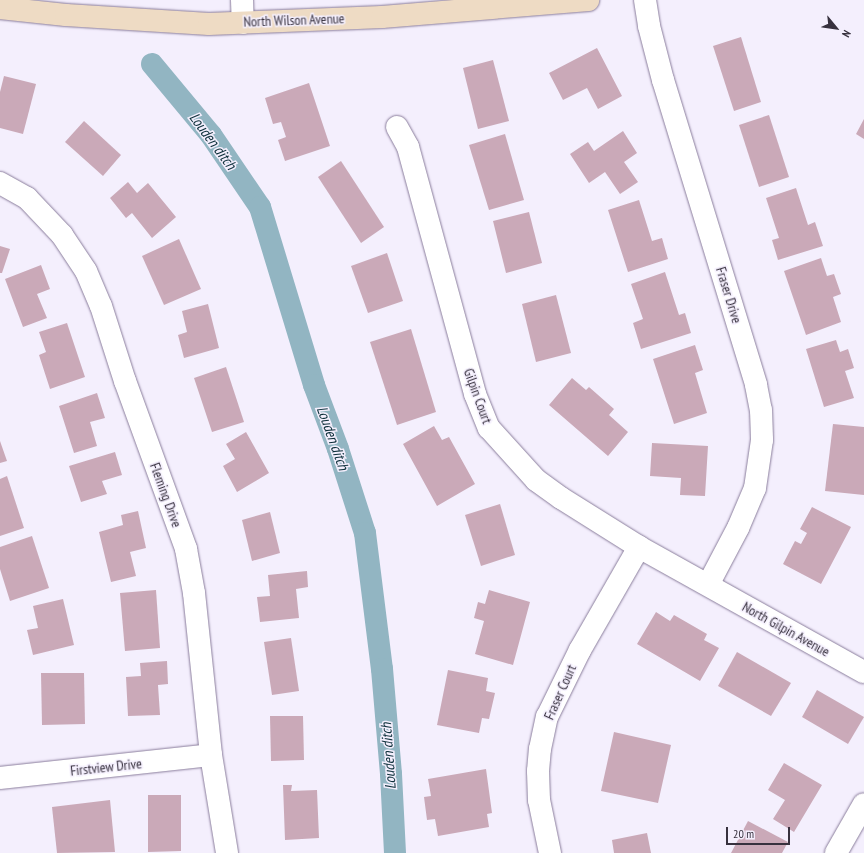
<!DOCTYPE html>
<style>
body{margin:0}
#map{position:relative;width:864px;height:853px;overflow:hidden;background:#f4effd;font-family:"PT Sans Narrow",sans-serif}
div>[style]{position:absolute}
.canal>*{height:22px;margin:-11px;padding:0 11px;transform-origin:11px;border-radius:11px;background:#92b5c2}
.building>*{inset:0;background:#caa9b8}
.roads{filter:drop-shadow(0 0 1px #8a7d9c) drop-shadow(0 0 1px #8a7d9c)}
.minor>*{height:22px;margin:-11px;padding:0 11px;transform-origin:11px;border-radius:11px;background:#fff}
.secondary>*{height:22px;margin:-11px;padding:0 11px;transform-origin:11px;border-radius:11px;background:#eedbc4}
span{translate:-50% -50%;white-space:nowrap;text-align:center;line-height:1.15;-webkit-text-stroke:3px #f4effd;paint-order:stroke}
.street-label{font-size:14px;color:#37313e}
.water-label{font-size:15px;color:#0e303b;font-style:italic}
.north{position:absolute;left:816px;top:8px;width:40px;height:40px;-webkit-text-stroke:3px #f4effd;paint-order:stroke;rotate:119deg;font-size:11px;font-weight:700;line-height:16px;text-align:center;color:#37313e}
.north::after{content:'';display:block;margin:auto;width:14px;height:18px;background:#37313e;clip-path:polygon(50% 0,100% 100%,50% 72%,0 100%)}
.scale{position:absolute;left:726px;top:827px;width:64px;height:18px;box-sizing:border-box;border:2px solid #37313e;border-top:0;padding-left:5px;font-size:12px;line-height:14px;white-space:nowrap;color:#37313e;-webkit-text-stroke:3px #f4effd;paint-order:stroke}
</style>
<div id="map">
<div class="canal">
<i style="left:152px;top:64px;width:92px;rotate:50.3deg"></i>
<i style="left:211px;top:135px;width:87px;rotate:55.8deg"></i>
<i style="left:260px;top:207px;width:186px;rotate:73.1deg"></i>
<i style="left:314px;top:385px;width:68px;rotate:69.4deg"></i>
<i style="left:338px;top:449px;width:88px;rotate:72.2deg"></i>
<i style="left:365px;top:533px;width:137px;rotate:82.9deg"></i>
<i style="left:382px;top:669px;width:105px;rotate:85.1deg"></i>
<i style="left:391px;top:774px;width:79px;rotate:87.1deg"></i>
</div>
<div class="building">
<i style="clip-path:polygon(741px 37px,761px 102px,734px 111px,713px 46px)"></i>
<i style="clip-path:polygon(597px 48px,622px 96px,598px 109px,587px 88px,563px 100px,549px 73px)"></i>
<i style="clip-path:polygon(493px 60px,509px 121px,478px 129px,463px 68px)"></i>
<i style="clip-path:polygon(4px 76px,36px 84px,23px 134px,0 128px,0 92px)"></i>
<i style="clip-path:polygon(309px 83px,330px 146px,285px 161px,278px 140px,286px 137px,281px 122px,273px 124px,265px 98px)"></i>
<i style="clip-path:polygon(769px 115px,789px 177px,759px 187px,739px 125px)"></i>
<i style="clip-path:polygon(864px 119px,864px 139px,856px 134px)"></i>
<i style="clip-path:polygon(84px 121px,121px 155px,103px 176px,65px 142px)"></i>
<i style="clip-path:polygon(623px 131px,637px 153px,624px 162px,638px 182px,620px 194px,605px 172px,589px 183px,570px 154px,588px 142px,594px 151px)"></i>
<i style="clip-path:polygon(505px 134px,524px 200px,489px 210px,469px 145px)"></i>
<i style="clip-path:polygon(341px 161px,384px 227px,361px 243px,318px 177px)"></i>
<i style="clip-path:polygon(128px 182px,137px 193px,148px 183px,176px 217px,152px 238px,132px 213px,126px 218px,110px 198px)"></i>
<i style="clip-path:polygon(796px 188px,808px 225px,815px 222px,823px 246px,778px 260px,772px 240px,779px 238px,766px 198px)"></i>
<i style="clip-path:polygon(639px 200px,652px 241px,662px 238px,668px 259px,628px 272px,608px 210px)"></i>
<i style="clip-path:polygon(529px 212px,542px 263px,506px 273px,493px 221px)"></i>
<i style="clip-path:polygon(179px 239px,201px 289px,164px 305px,142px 256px)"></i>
<i style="clip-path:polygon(0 246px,10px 249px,2px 273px,0 273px)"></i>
<i style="clip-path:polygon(387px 253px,403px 301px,368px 313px,351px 266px)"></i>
<i style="clip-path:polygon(821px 258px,827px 276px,834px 274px,841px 294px,833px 297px,841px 322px,806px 335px,784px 271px)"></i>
<i style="clip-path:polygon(41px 265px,50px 289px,37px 294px,47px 318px,23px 327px,5px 279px)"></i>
<i style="clip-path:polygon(665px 272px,679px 315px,685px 313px,691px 333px,641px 349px,633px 323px,643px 319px,631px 284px)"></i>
<i style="clip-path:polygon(556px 295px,571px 353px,536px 362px,522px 304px)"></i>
<i style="clip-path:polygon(208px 304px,219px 348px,184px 358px,178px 335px,187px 332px,182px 311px)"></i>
<i style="clip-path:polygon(67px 323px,85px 377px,50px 389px,39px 355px,46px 352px,39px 332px)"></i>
<i style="clip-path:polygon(411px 329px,436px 412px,397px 425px,370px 342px)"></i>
<i style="clip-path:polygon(836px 340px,840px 352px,848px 349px,854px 368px,845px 371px,854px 398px,824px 407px,806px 349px)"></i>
<i style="clip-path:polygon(695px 345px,703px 370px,695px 373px,707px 413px,674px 424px,653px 359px)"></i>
<i style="clip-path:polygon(226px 367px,244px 422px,212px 432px,194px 378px)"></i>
<i style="clip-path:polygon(572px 378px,586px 390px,589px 387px,614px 409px,609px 415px,628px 432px,608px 456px,549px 405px)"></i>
<i style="clip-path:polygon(97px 393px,105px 418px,90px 422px,97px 446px,74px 453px,59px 406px)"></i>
<i style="clip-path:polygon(833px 424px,864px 427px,864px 495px,825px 491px)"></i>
<i style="clip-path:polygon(434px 426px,442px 440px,449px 437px,475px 484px,437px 506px,403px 444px)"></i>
<i style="clip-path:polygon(246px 432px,269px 473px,237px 492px,223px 466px,235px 459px,226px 444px)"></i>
<i style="clip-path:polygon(0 441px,7px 461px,0 463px)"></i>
<i style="clip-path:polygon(652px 443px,708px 446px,705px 496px,680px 495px,681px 478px,650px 476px)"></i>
<i style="clip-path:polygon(115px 452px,122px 475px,102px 481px,107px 494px,81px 502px,69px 466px)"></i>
<i style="clip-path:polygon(7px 476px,24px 528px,0 536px,0 479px)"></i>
<i style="clip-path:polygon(500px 504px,515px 555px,481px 566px,465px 515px)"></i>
<i style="clip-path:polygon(812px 507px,851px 527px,821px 584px,783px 564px,795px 541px,801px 544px,807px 533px,800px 529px)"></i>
<i style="clip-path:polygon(138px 511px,146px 548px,130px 552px,136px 576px,111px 582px,99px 532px,123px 525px,121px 515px)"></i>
<i style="clip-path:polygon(270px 512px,280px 553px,252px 561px,242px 520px)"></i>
<i style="clip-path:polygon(32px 536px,49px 588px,10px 601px,0 569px,0 547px)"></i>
<i style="clip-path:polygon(307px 571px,308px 587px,296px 589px,299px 618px,260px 622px,257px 597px,270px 596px,268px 575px)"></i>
<i style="clip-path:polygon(156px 590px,160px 648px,125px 651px,120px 593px)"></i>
<i style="clip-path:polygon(489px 590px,530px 602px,513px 665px,475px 654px,484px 621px,474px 618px,478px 602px,485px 604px)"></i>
<i style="clip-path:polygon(63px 599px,74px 645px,33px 655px,27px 630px,38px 628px,33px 606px)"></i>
<i style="clip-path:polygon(656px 612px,670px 621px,674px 615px,707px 634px,704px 640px,719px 648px,700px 681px,637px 644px)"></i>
<i style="clip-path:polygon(291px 638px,299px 691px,272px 695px,264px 642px)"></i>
<i style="clip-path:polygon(737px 652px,791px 683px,771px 716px,718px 686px)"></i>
<i style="clip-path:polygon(167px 661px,168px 684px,158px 685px,160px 715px,128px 716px,126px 677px,141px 676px,140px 663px)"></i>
<i style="clip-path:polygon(448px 670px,488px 678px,486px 691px,495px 693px,489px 719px,482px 718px,479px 733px,437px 725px)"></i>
<i style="clip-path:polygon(41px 673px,84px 673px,85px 724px,42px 725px)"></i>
<i style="clip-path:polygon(817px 690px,864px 717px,848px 744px,802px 717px)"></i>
<i style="clip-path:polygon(270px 716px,303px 716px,304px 760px,271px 761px)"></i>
<i style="clip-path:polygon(614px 732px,671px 745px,658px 803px,601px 791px)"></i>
<i style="clip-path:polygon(784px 763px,822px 785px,794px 832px,773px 819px,785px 800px,768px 790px)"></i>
<i style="clip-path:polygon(486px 769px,492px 813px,487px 814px,489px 827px,438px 836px,435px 819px,427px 820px,424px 797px,431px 796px,428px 779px)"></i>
<i style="clip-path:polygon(283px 785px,292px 785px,291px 791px,317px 790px,319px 838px,285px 840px)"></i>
<i style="clip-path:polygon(148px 795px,181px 795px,181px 851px,148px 852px)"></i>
<i style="clip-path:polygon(110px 800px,115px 852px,57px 853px,52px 807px)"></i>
<i style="clip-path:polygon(748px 821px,788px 842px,782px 853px,731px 853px)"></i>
<i style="clip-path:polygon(647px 833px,651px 853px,614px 853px,612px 840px)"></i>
</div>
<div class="roads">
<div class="minor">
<i style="left:242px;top:0;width:23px;rotate:88deg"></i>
<i style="left:645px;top:0;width:26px;rotate:81deg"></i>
<i style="left:649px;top:26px;width:56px;rotate:75.5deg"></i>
<i style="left:663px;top:80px;width:319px;rotate:73deg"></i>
<i style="left:756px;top:385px;width:25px;rotate:79deg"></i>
<i style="left:761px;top:410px;width:30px;rotate:88deg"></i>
<i style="left:762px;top:440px;width:49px;rotate:98.3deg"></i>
<i style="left:755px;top:488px;width:43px;rotate:113deg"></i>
<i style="left:738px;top:528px;width:64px;rotate:117.8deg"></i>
<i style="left:397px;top:127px;width:23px;rotate:61deg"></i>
<i style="left:408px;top:147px;width:256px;rotate:74.8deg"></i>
<i style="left:475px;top:394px;width:37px;rotate:68deg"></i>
<i style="left:489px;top:428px;width:70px;rotate:47.9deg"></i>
<i style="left:536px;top:480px;width:31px;rotate:36deg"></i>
<i style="left:561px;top:498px;width:92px;rotate:32.1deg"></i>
<i style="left:639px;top:547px;width:257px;rotate:29.1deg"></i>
<i style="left:0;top:183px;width:31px;rotate:29deg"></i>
<i style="left:27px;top:198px;width:51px;rotate:46.6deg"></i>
<i style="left:62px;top:235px;width:43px;rotate:56.3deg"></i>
<i style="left:86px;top:271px;width:38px;rotate:67deg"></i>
<i style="left:101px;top:306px;width:79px;rotate:72.3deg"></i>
<i style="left:125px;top:381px;width:179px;rotate:70deg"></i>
<i style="left:186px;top:549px;width:45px;rotate:79.7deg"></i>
<i style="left:194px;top:593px;width:163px;rotate:84deg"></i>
<i style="left:211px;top:755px;width:99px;rotate:80.7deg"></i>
<i style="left:0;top:778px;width:212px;rotate:-6.2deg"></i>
<i style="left:550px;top:853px;width:54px;rotate:-101.7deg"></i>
<i style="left:539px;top:800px;width:29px;rotate:-92deg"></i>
<i style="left:538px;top:771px;width:22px;rotate:-85deg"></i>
<i style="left:540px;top:749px;width:33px;rotate:-78deg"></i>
<i style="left:547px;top:717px;width:75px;rotate:-63.8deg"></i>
<i style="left:580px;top:650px;width:119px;rotate:-60.2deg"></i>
<i style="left:836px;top:853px;width:56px;rotate:-60.3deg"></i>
</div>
<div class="secondary">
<i style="left:0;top:8px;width:66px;rotate:6.1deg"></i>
<i style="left:66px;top:15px;width:143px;rotate:3.6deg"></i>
<i style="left:209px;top:24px;width:173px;rotate:-2.3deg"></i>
<i style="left:382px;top:17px;width:207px;rotate:-4.7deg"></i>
</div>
</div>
<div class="street-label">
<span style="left:294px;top:20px;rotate:-2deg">North Wilson Avenue</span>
<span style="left:729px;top:295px;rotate:73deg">Fraser Drive</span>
<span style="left:478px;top:396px;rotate:70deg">Gilpin Court</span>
<span style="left:166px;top:495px;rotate:70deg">Fleming Drive</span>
<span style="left:786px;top:629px;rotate:29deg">North Gilpin Avenue</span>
<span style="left:560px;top:692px;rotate:-66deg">Fraser Court</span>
<span style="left:106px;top:767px;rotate:-6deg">Firstview Drive</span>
</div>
<div class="water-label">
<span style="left:213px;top:141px;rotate:53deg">Louden ditch</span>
<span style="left:333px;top:438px;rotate:70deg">Louden ditch</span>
<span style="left:388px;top:756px;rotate:-94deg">Louden ditch</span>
</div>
<div class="north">N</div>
<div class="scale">20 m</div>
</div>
